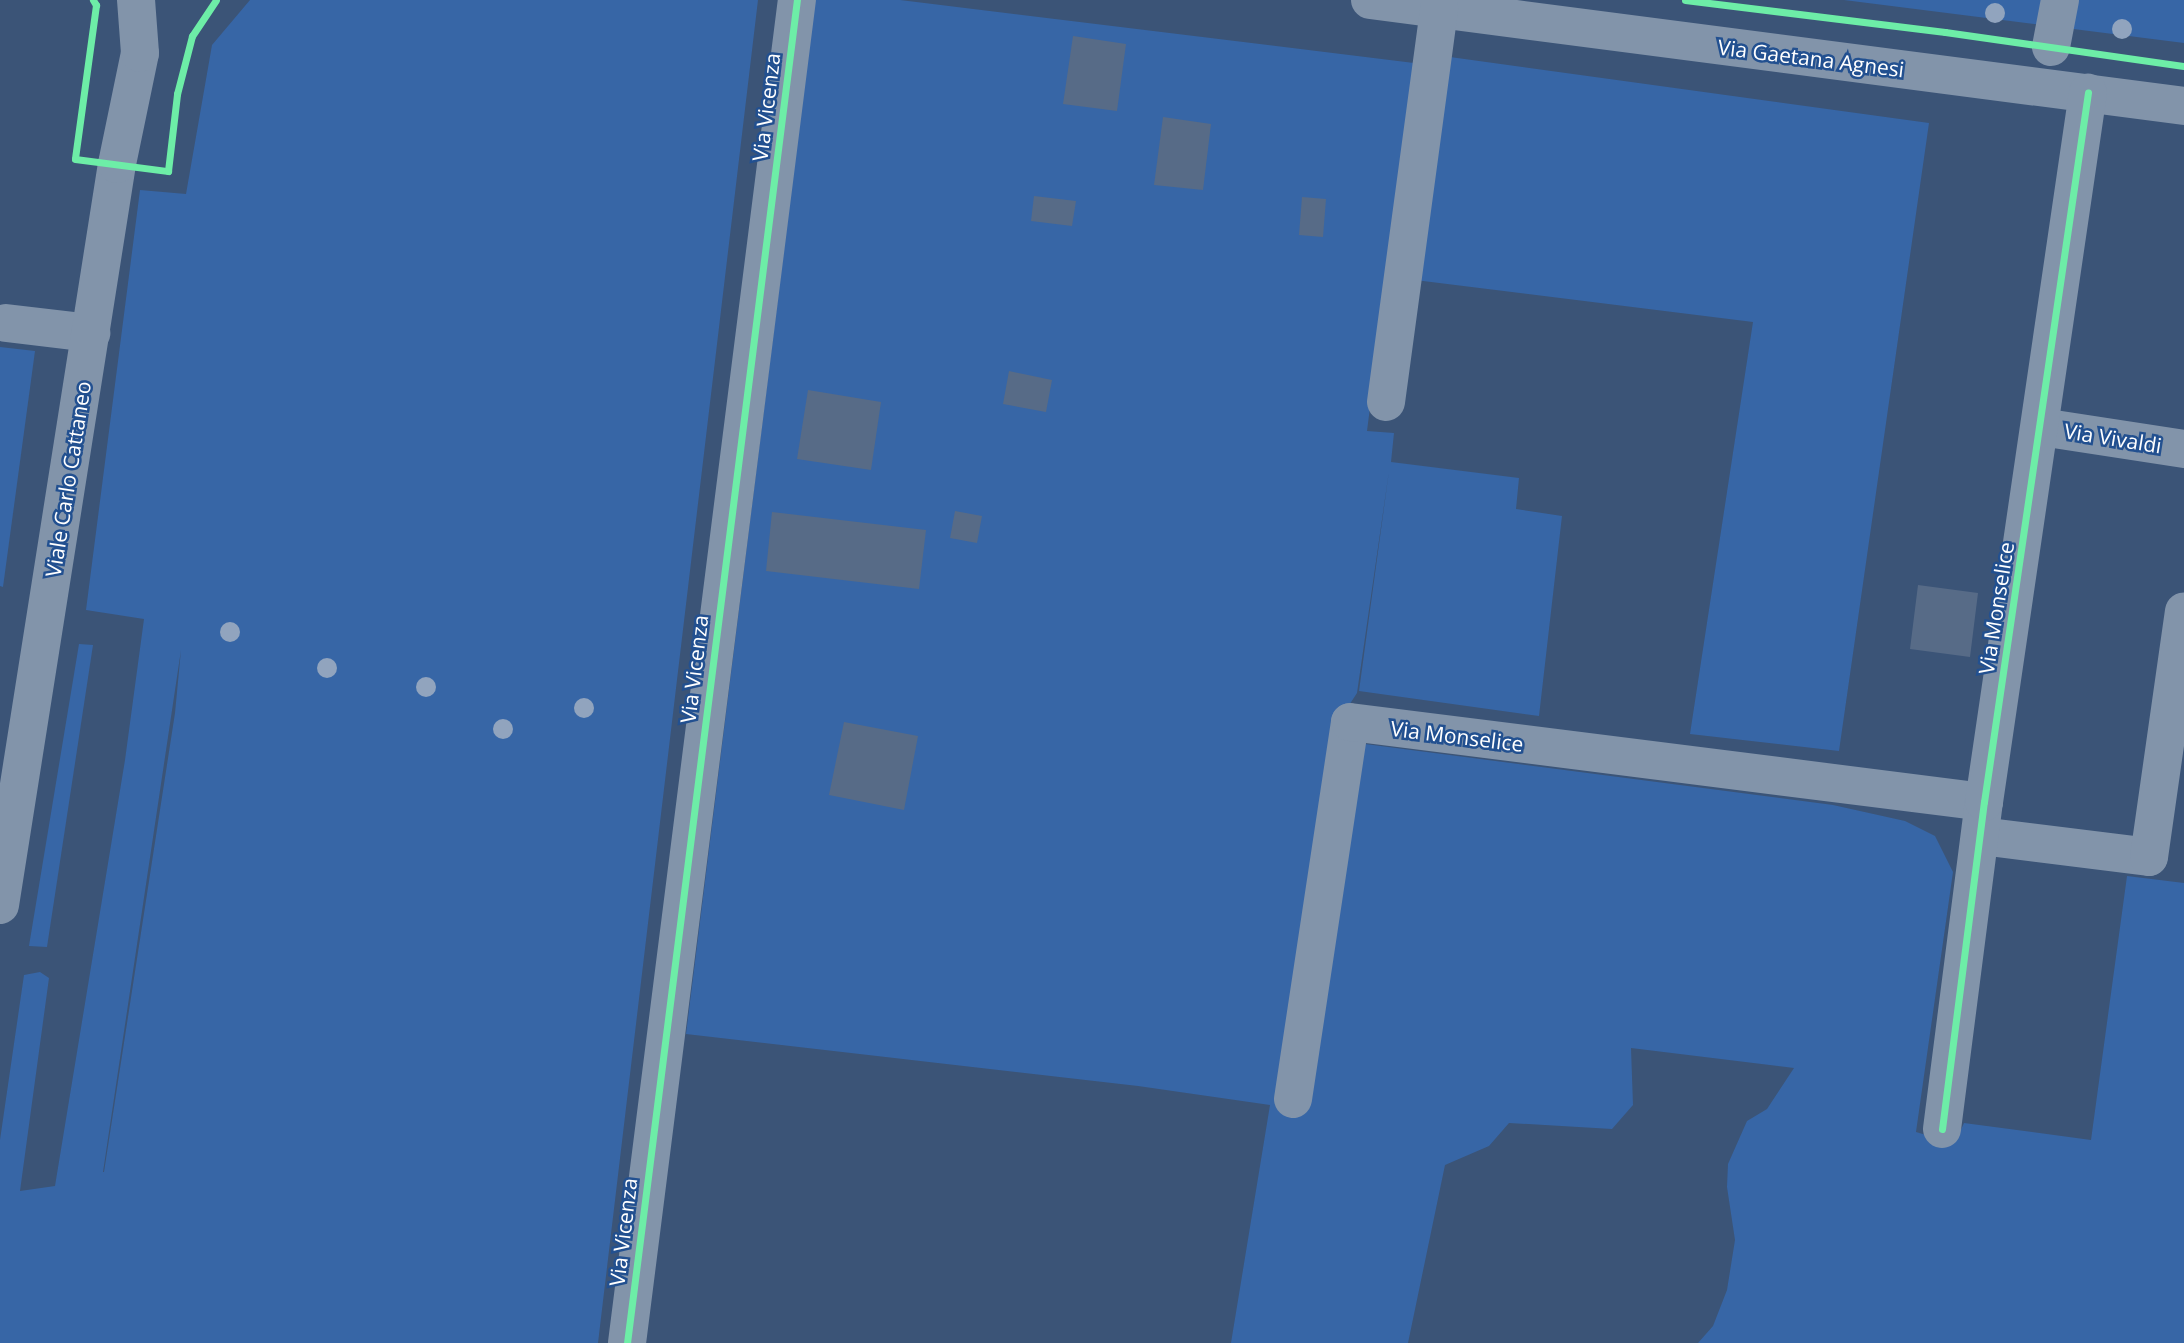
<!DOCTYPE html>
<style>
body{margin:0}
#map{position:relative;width:2184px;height:1343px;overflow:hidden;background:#3b5477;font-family:"Open Sans",sans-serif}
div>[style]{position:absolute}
.green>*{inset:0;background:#3766a6}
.building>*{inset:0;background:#576b87}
.minor>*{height:38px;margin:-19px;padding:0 19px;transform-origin:19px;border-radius:19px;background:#8294aa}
.cycleway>*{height:7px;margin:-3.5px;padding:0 3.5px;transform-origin:3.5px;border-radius:3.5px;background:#6deda7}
.trees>*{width:20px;height:20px;margin:-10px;border-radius:50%;background:#91a4be}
span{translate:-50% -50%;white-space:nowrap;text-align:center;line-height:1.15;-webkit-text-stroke:5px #225090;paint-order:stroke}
.street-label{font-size:21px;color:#fff}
</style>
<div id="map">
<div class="green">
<i style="clip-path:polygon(evenodd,250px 0,758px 0,598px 1343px,0 1343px,0 1140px,24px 975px,40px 972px,49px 978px,20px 1191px,55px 1186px,125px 760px,144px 619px,86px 610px,140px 190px,186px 194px,212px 45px,250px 0,181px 650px,175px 713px,104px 1172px,103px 1172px,181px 650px)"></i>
<i style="clip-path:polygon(815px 0,900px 0,1414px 63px,1367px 431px,1394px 433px,1391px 462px,1519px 478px,1516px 509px,1562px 516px,1539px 716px,1359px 691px,1389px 471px,1357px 693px,1340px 719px,1365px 744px,1833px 805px,1905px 821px,1935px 836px,1953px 872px,1916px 1132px,1943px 1140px,1958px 1136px,1964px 1123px,2091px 1140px,2127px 876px,2184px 883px,2184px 1343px,1698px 1343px,1713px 1326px,1727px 1290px,1735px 1240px,1727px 1187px,1728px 1164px,1747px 1121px,1767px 1109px,1794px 1068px,1631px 1048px,1633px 1105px,1612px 1129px,1509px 1123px,1489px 1146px,1445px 1165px,1408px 1343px,1231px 1343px,1270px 1105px,1138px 1086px,686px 1034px)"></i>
<i style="clip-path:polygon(1844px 0,2184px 0,2184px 43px)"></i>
<i style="clip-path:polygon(1450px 57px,1929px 123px,1839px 751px,1690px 734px,1753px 322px,1415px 280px)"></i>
<i style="clip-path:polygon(0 347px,35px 351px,3px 587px,0 586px)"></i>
<i style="clip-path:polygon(79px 644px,93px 645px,47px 947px,29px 946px)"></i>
</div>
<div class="building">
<i style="clip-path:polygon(1073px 36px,1126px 44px,1117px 111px,1063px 104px)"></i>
<i style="clip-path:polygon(1163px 117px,1211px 124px,1203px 190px,1154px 185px)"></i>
<i style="clip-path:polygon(1034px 196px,1076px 201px,1072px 226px,1031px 221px)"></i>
<i style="clip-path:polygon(1302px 197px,1326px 199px,1323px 237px,1299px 235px)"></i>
<i style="clip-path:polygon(1009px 371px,1052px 380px,1046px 412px,1003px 404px)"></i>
<i style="clip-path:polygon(808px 390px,881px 402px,871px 470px,797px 459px)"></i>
<i style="clip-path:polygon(955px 511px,982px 516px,977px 543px,950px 538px)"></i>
<i style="clip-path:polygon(772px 512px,926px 530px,919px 589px,766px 571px)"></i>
<i style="clip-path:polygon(1918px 585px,1978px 593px,1970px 657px,1910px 649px)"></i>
<i style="clip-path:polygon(844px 722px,918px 736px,904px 810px,829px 795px)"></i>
</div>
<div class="minor">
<i style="left:1370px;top:0;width:821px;rotate:7.42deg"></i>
<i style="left:2051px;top:47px;width:48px;rotate:-79.2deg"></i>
<i style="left:6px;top:323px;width:86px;rotate:6.7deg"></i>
<i style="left:1386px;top:402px;width:397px;rotate:-82.3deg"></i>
<i style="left:2041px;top:427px;width:145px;rotate:8.7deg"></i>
<i style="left:1981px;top:836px;width:169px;rotate:7.1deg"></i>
<i style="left:2149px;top:857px;width:248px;rotate:-81.9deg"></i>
<i style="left:0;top:905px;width:750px;rotate:-81.03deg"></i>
<i style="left:117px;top:164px;width:113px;rotate:-78.3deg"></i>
<i style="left:140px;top:53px;width:53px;rotate:-94.3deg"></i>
<i style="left:1293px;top:1099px;width:381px;rotate:-81.4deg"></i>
<i style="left:1350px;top:722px;width:639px;rotate:7.19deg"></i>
<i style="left:1942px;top:1129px;width:330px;rotate:-82.7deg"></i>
<i style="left:1984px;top:802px;width:717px;rotate:-81.66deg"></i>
<i style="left:627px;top:1343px;width:1354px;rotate:-82.79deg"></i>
</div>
<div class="cycleway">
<i style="left:93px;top:0;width:6px;rotate:59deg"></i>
<i style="left:96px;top:5px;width:155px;rotate:97.8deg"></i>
<i style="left:75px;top:159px;width:94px;rotate:7.4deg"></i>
<i style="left:168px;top:171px;width:78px;rotate:-83.3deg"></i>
<i style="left:177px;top:94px;width:60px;rotate:-75.5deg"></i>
<i style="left:192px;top:36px;width:43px;rotate:-56.3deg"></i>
<i style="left:1685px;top:0;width:262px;rotate:7deg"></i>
<i style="left:1945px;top:32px;width:241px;rotate:8.1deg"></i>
<i style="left:1942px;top:1129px;width:330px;rotate:-82.7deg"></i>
<i style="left:1984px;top:802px;width:717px;rotate:-81.66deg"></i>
<i style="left:627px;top:1343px;width:1354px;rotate:-82.79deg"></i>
</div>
<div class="trees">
<i style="left:1995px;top:13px"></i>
<i style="left:2122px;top:29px"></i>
<i style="left:230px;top:632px"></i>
<i style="left:327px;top:668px"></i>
<i style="left:426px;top:687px"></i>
<i style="left:584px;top:708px"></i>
<i style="left:503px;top:729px"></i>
</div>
<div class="street-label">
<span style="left:1811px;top:58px;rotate:7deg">Via Gaetana Agnesi</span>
<span style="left:766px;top:107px;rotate:-83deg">Via Vicenza</span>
<span style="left:2113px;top:438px;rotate:9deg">Via Vivaldi</span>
<span style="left:68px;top:479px;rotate:-81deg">Viale Carlo Cattaneo</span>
<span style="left:1996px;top:608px;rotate:-81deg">Via Monselice</span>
<span style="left:694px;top:669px;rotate:-83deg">Via Vicenza</span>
<span style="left:1457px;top:736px;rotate:7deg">Via Monselice</span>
<span style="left:623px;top:1232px;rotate:-83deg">Via Vicenza</span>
</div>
</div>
